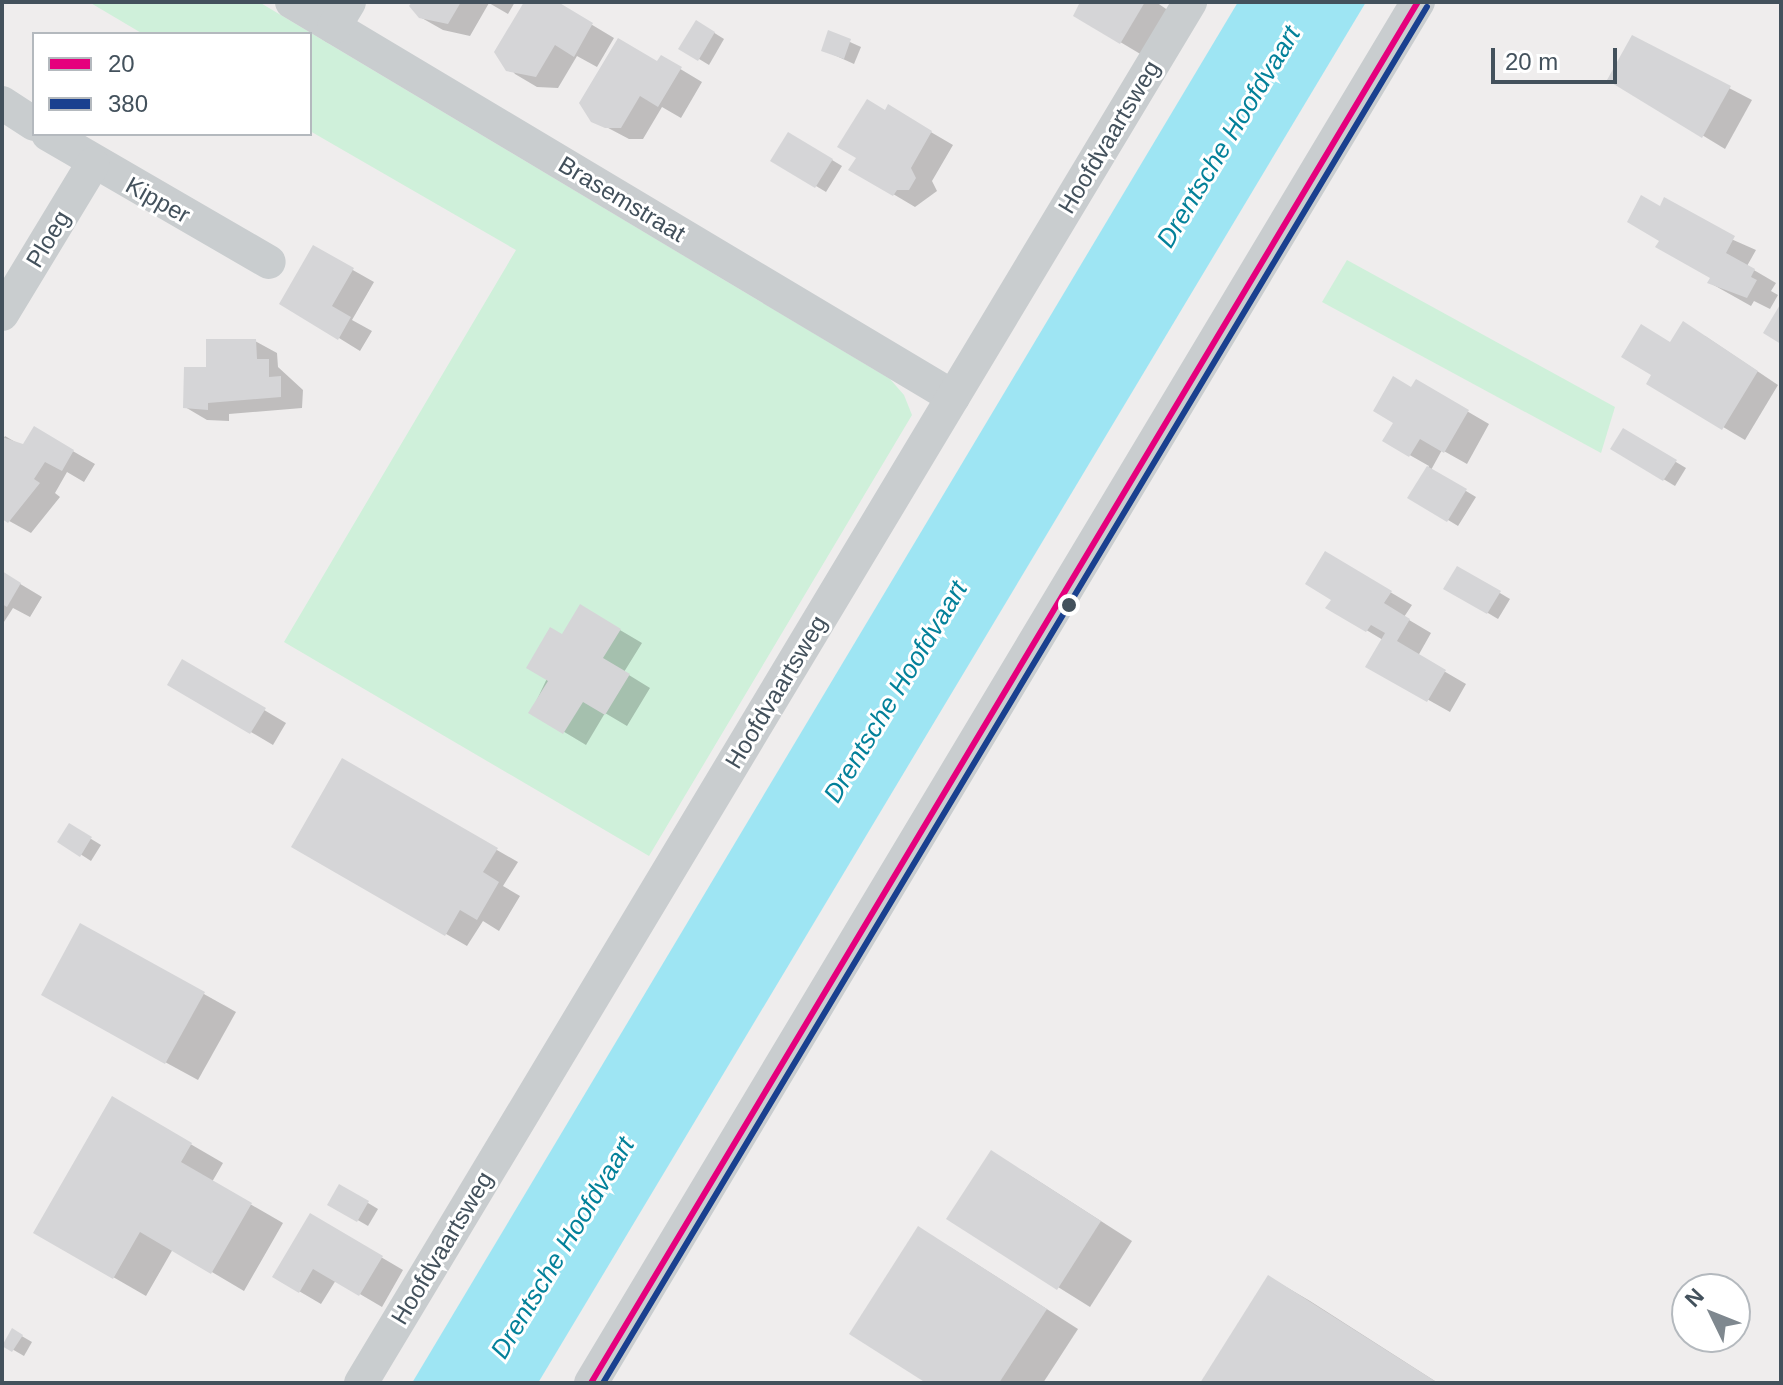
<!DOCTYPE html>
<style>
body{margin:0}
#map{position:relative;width:1783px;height:1385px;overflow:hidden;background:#efeded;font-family:Helvetica,sans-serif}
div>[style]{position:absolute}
.green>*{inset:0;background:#cff0da}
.water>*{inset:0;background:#9ee5f3}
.shadow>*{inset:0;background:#0003}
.building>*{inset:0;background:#d5d5d7}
.street>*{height:34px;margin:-17px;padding:0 17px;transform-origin:17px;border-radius:17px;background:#c9cdcf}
.bus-1>*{height:6px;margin:-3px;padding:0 3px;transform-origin:3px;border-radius:3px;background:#e5007d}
.bus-2>*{height:6px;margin:-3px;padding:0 3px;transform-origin:3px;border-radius:3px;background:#19408f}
.dots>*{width:22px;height:22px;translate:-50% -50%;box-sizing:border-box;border:4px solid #fff;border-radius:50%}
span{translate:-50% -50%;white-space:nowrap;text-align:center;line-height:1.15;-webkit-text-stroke:6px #fff;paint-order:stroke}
.street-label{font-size:24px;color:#43515c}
.water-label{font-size:26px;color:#03819a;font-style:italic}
.frame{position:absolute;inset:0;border:4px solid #43515c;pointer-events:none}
.legend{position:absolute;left:32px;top:32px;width:280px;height:104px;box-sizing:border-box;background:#fff;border:2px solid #b4b9be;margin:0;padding:10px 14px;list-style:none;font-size:24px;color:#43515c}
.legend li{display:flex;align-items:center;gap:16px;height:40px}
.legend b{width:40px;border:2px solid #b4b9be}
.north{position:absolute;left:1671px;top:1273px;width:80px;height:80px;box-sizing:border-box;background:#fff;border:2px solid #b4b9be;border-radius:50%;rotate:313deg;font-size:22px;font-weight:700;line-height:32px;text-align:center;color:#43515c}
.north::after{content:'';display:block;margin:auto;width:28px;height:36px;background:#7f888f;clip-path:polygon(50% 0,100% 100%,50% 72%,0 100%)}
.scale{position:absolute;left:1491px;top:48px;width:126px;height:36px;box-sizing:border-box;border:4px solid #43515c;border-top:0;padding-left:10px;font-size:24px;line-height:28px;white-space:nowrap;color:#43515c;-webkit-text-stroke:6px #fff;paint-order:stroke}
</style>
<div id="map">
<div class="green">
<i style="clip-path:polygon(89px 2px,259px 2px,890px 379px,904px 395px,912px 415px,649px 856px,284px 642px,516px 250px,310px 131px,310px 34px,143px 34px)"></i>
<i style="clip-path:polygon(1347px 260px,1615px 407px,1601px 453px,1322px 302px)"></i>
</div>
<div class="water">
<i style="clip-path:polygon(1238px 2px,1366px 2px,538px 1383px,412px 1383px)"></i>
</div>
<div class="shadow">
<i style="clip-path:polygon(410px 2px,515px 2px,508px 14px,489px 3px,470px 36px,443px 30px,420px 17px)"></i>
<i style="clip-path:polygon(526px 2px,554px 2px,614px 38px,597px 67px,577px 56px,558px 88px,537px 87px,515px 74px,497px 52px)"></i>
<i style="clip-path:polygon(1081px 2px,1156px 2px,1169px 11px,1142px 55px,1075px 15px)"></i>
<i style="clip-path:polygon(697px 22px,724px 39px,709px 65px,681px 48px)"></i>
<i style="clip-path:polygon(830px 33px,861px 47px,854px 64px,823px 50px)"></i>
<i style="clip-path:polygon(1633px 38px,1752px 100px,1725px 149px,1610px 79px)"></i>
<i style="clip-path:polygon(662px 58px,702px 82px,681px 118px,662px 107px,643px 139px,629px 139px,593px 120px)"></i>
<i style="clip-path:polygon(888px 107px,953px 145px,932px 181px,937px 191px,915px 207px,851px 169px)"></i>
<i style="clip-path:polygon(789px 134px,842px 166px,826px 192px,773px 160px)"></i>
<i style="clip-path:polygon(1661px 208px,1756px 250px,1747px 266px,1776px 283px,1771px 291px,1778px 295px,1770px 309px,1754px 301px,1751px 306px,1710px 283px,1713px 278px,1662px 240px)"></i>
<i style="clip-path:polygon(314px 248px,374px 282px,352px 320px,372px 331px,360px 351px,339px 338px)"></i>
<i style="clip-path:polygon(1705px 336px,1778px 385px,1745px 440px,1649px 383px,1671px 344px)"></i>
<i style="clip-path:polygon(255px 341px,277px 353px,278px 367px,303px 390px,302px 408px,229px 414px,229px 421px,207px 420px,185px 407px)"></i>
<i style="clip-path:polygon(1417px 382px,1489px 424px,1467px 464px,1442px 450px,1431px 470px,1476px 497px,1458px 526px,1410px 497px,1429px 466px,1385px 441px)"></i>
<i style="clip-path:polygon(35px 429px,95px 464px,84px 482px,67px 472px,55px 493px,60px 497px,31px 533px,2px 517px,2px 441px,5px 436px,24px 447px)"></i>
<i style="clip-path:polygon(1624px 431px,1686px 468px,1675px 486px,1613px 449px)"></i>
<i style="clip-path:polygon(1326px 554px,1412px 605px,1404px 617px,1431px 633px,1418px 656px,1466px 684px,1450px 712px,1368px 666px,1383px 640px,1328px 607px,1334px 599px)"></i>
<i style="clip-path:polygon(1458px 568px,1510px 599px,1498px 619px,1446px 588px)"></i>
<i style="clip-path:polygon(2px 573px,42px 597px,30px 617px,13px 608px,2px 625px)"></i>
<i style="clip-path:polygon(581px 607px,642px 643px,624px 672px,650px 688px,627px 726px,605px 713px,586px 745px,531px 712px)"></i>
<i style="clip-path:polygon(183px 662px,286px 723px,273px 745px,169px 684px)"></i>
<i style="clip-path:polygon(342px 761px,518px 862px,503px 886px,520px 896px,499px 931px,483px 921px,467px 946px,293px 846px)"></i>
<i style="clip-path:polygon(70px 826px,101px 845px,91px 861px,60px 841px)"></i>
<i style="clip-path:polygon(81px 925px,236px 1012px,198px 1080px,75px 1013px)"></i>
<i style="clip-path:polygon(113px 1099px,223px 1163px,212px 1182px,283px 1223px,244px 1291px,173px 1249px,146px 1296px,35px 1232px)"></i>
<i style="clip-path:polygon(1023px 1171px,1132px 1241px,1090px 1307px,949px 1219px)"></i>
<i style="clip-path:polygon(340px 1186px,378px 1209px,368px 1226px,330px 1204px)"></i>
<i style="clip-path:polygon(311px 1216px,403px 1270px,382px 1307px,336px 1280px,321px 1304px,275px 1277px)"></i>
<i style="clip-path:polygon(950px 1247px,1078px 1329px,1043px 1383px,929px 1383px)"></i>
<i style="clip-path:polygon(1269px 1277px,1310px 1301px,1438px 1383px,1205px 1383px)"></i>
<i style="clip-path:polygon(13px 1331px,32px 1342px,24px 1356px,5px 1345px)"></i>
</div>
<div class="building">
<i style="clip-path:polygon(412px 2px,461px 2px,448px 24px,419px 18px,409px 6px)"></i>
<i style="clip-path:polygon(524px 2px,558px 2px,593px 23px,574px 57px,555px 45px,536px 77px,506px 71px,494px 52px)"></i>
<i style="clip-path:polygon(1080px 2px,1145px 2px,1120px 44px,1073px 16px)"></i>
<i style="clip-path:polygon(696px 20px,715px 32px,698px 61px,678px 49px)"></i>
<i style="clip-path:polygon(828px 30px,851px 39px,844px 59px,821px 51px)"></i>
<i style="clip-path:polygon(1632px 35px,1731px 86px,1702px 138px,1607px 80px)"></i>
<i style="clip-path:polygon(618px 38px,657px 61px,661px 55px,682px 67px,658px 107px,640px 96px,621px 128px,605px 128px,591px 122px,579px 103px)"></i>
<i style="clip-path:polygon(867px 99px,885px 110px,888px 104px,932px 131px,911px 168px,916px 178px,909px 190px,897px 190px,893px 196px,848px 170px,856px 158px,837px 147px)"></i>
<i style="clip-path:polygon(788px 132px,833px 159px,815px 188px,770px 161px)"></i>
<i style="clip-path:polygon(1641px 195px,1660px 206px,1664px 197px,1735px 236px,1726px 253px,1755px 269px,1751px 277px,1757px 280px,1747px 298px,1707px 283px,1710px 278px,1655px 247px,1659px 241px,1627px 222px)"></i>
<i style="clip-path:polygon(313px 245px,354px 268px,332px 306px,351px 317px,338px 340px,279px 304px)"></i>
<i style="clip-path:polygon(1781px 303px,1781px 344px,1763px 333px)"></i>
<i style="clip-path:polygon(1683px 321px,1758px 371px,1722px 430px,1646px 384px,1651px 375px,1621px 357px,1641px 324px,1670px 342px)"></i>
<i style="clip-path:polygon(206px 339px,256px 339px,257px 359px,269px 359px,269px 377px,281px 376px,281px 397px,208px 403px,208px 410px,183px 408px,184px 367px,206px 367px)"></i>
<i style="clip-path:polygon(1393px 376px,1411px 387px,1416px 379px,1469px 410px,1444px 453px,1420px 439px,1409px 457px,1382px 441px,1393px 423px,1373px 411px)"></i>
<i style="clip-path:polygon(34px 426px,74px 450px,62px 471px,45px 462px,34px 479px,40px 483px,8px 523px,2px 519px,2px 437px,23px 444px)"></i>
<i style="clip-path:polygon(1623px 428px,1677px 460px,1663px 481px,1610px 449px)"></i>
<i style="clip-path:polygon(1427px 466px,1467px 489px,1447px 522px,1407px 498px)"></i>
<i style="clip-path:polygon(1325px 551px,1392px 591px,1384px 603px,1410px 619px,1397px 641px,1446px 670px,1427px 702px,1365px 667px,1385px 633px,1371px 625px,1366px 632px,1325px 608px,1331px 600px,1305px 584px)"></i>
<i style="clip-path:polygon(1457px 566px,1501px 591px,1487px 614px,1443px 589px)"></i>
<i style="clip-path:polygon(2px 571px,21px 583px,7px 607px,2px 604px)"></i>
<i style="clip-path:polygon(580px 604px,621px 629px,603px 658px,630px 674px,605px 715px,583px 702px,563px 734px,528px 713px,548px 681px,526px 668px,550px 627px,562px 634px)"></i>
<i style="clip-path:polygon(182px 659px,266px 708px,250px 734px,167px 685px)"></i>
<i style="clip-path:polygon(342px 758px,498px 848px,483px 872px,499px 882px,477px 920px,460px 910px,445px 936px,291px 847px)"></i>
<i style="clip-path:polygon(69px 823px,92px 837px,80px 857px,57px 842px)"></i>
<i style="clip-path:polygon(80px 923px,205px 992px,165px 1064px,41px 995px)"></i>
<i style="clip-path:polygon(112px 1096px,192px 1143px,181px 1162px,252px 1203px,211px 1274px,140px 1232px,113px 1279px,33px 1233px)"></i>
<i style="clip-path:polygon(991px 1150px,1101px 1221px,1057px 1290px,946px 1219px)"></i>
<i style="clip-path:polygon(339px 1184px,369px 1201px,357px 1222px,327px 1205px)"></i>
<i style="clip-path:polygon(310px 1213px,383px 1256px,359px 1296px,313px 1269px,299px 1293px,272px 1277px)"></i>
<i style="clip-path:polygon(918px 1226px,1047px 1309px,999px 1383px,926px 1383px,849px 1334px)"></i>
<i style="clip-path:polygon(1268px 1275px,1438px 1383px,1200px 1383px)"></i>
<i style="clip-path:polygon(12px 1328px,23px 1335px,12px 1352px,2px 1346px)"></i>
</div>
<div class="street">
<i style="left:292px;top:2px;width:770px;rotate:30.86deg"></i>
<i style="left:334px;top:27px;width:29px;rotate:-59deg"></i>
<i style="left:2px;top:103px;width:38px;rotate:33deg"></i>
<i style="left:48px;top:134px;width:255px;rotate:30.1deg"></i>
<i style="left:2px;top:314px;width:175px;rotate:-58.8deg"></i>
<i style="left:361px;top:1383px;width:1611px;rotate:-59.02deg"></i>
<i style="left:591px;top:1383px;width:1610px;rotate:-59.09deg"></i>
</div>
<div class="bus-1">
<i style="left:591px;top:1383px;width:1610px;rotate:-59.09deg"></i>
</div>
<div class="bus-2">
<i style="left:603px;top:1383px;width:1604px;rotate:-59.09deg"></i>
</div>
<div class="dots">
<i style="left:1069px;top:605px;background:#43515c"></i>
</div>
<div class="street-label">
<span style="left:1109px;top:137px;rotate:-59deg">Hoofdvaartsweg</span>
<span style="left:622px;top:199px;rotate:31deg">Brasemstraat</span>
<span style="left:158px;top:200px;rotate:29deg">Kipper</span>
<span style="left:48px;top:239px;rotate:-59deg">Ploeg</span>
<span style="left:776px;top:692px;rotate:-59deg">Hoofdvaartsweg</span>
<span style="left:442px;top:1248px;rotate:-59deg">Hoofdvaartsweg</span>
</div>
<div class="water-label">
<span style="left:1229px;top:137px;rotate:-59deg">Drentsche Hoofdvaart</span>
<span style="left:896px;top:692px;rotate:-59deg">Drentsche Hoofdvaart</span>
<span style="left:563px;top:1248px;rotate:-59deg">Drentsche Hoofdvaart</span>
</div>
<div class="frame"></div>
<ul class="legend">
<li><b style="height:10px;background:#e5007d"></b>20</li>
<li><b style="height:10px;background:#19408f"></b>380</li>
</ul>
<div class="north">N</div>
<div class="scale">20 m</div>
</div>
